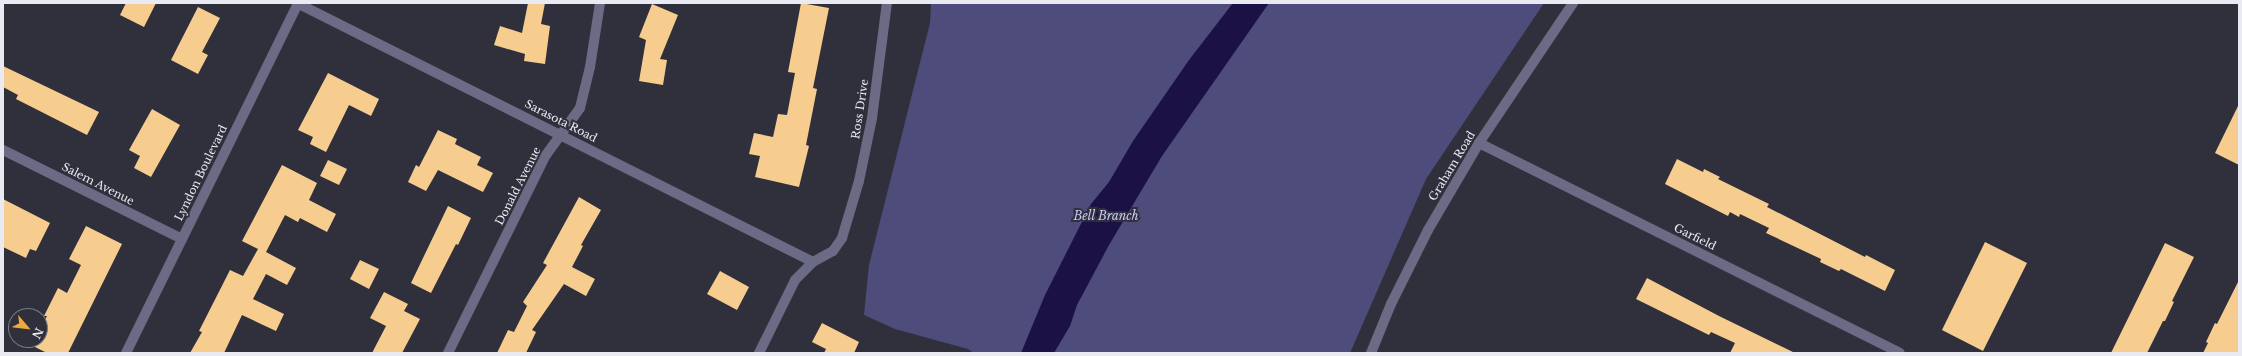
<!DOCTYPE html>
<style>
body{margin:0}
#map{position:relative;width:2242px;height:356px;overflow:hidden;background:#30303d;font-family:"Libre Baskerville",serif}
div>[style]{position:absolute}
.green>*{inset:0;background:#4e4c7b}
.water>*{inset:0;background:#1b1145}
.building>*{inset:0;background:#f7cd8f}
.street>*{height:10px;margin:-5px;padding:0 5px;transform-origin:5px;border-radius:5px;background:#6b6b86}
span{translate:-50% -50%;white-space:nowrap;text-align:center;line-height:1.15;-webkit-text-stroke:4px #30303d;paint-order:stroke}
.street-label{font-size:11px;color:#e9eaf2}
.water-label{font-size:12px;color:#c9c9fe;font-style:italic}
.frame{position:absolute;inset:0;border:4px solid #e9eaf2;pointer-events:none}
.north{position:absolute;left:8px;top:308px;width:40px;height:40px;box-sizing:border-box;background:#30303d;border:1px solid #7a7a85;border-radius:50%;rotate:118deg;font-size:11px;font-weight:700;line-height:16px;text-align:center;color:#e9eaf2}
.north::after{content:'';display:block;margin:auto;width:14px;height:18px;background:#ebaa39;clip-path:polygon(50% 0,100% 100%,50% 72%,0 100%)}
</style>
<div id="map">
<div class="green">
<i style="clip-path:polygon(931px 3px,1544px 3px,1426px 179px,1350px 353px,974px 353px,968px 349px,895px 329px,864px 315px,869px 265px,930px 23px)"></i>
</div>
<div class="water">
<i style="clip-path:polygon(1233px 3px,1269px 3px,1162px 156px,1109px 245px,1077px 305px,1070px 326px,1054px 353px,1021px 353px,1045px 295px,1091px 204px,1109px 182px,1133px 141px,1189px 60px)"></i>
</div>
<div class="building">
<i style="clip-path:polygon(126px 3px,156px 3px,144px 27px,120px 15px)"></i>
<i style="clip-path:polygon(528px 3px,545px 3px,541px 24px,550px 26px,545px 64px,524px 61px,525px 54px,494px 45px,500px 26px,522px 33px)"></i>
<i style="clip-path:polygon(801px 3px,829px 8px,813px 88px,817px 89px,806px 145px,809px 146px,799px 187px,755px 177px,760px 156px,749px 154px,754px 133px,773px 137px,778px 114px,787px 115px,795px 73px,788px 72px)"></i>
<i style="clip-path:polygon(652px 4px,678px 15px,660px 59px,667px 60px,663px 85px,639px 81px,646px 40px,639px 37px)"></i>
<i style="clip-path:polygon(198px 7px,220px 18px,202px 52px,208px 55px,198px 74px,171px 60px)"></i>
<i style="clip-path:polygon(3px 66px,99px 112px,87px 135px,16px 99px,18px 95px,3px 87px)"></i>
<i style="clip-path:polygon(328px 73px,379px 99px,371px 116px,349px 105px,326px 152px,310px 144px,313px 137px,298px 130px)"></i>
<i style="clip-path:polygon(2239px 104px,2239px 165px,2215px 153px)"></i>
<i style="clip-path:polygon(152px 109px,180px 125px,151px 177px,134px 168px,140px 156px,129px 150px)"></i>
<i style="clip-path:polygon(438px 130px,457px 139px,455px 144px,481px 157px,477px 165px,493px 173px,483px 192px,438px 170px,426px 191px,408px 182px,416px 165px,419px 167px)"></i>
<i style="clip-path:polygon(1677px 159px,1703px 172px,1704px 169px,1720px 177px,1718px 179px,1769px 204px,1767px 207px,1865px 257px,1866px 255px,1895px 270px,1885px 291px,1841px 269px,1839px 271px,1820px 262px,1821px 259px,1766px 233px,1769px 228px,1740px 214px,1739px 217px,1730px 212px,1728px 216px,1665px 184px)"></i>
<i style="clip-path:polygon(328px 160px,347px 169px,339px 185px,320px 176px)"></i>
<i style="clip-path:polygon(282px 165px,317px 183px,309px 200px,336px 214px,327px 232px,300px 218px,298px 222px,285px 215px,266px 252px,296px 268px,287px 285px,266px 274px,253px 299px,284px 314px,276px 331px,242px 315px,224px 353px,190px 353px,202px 332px,199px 331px,230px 270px,243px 276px,258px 249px,242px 241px)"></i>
<i style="clip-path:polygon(579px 197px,601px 210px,581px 245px,583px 246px,572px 267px,595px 279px,586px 296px,564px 284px,532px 330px,536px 332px,526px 353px,497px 353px,508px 330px,514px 332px,527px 306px,523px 302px,547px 265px,543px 263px)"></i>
<i style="clip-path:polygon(3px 199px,50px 223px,36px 251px,30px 249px,26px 258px,3px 247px)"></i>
<i style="clip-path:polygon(448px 206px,471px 218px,458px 245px,456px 244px,431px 293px,411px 283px)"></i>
<i style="clip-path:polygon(86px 226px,122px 244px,68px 353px,47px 353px,31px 345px,34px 340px,40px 340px,40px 329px,47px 316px,44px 316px,58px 288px,67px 293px,81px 265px,69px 259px)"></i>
<i style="clip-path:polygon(1985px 242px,2027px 263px,1983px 351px,1942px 330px)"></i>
<i style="clip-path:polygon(2165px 243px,2194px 257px,2172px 301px,2174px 302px,2165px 321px,2163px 321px,2147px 353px,2111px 353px)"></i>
<i style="clip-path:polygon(360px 260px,379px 269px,369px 289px,350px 279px)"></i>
<i style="clip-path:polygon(720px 271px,749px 287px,737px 310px,707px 294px)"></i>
<i style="clip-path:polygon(1647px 278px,1719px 316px,1795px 353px,1730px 353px,1735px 343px,1711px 332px,1709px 335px,1636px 299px)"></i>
<i style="clip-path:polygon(2239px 280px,2239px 353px,2203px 353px,2208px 343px,2206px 342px,2215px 323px,2217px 324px)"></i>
<i style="clip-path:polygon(384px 292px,408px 304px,404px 311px,420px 319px,402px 353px,372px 353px,386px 326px,370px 318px)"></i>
<i style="clip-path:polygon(822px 323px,859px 342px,854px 353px,824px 353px,826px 349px,812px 342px)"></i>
</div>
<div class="street">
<i style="left:297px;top:3px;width:577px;rotate:26.65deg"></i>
<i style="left:1479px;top:143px;width:470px;rotate:26.5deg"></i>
<i style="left:3px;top:150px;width:200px;rotate:26.4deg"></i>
<i style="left:126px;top:353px;width:390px;rotate:-63.8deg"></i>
<i style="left:448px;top:353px;width:221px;rotate:-63.7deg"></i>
<i style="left:546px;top:155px;width:58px;rotate:-54.1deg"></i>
<i style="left:580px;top:108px;width:42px;rotate:-76.3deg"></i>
<i style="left:590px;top:67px;width:65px;rotate:-81.1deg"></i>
<i style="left:759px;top:353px;width:81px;rotate:-63.7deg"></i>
<i style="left:795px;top:280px;width:25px;rotate:-45deg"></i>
<i style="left:813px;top:262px;width:23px;rotate:-29deg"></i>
<i style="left:833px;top:251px;width:16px;rotate:-55deg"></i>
<i style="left:842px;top:238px;width:59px;rotate:-73.4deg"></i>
<i style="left:859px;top:181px;width:64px;rotate:-78.3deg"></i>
<i style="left:872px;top:118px;width:116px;rotate:-82.6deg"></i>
<i style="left:1371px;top:353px;width:53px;rotate:-67.8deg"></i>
<i style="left:1391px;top:304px;width:83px;rotate:-63.4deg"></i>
<i style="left:1428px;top:230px;width:101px;rotate:-59.6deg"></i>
<i style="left:1479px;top:143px;width:169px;rotate:-56.1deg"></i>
</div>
<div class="street-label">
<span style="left:860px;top:109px;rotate:-81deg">Ross Drive</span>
<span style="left:561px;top:121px;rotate:27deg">Sarasota Road</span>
<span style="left:1452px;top:166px;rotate:-59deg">Graham Road</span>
<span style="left:201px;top:173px;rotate:-64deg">Lyndon Boulevard</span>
<span style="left:98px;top:184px;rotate:27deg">Salem Avenue</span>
<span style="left:518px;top:186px;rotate:-63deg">Donald Avenue</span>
<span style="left:1695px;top:237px;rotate:26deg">Garfield</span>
</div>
<div class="water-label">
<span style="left:1106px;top:216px">Bell Branch</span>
</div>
<div class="frame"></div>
<div class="north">N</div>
</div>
